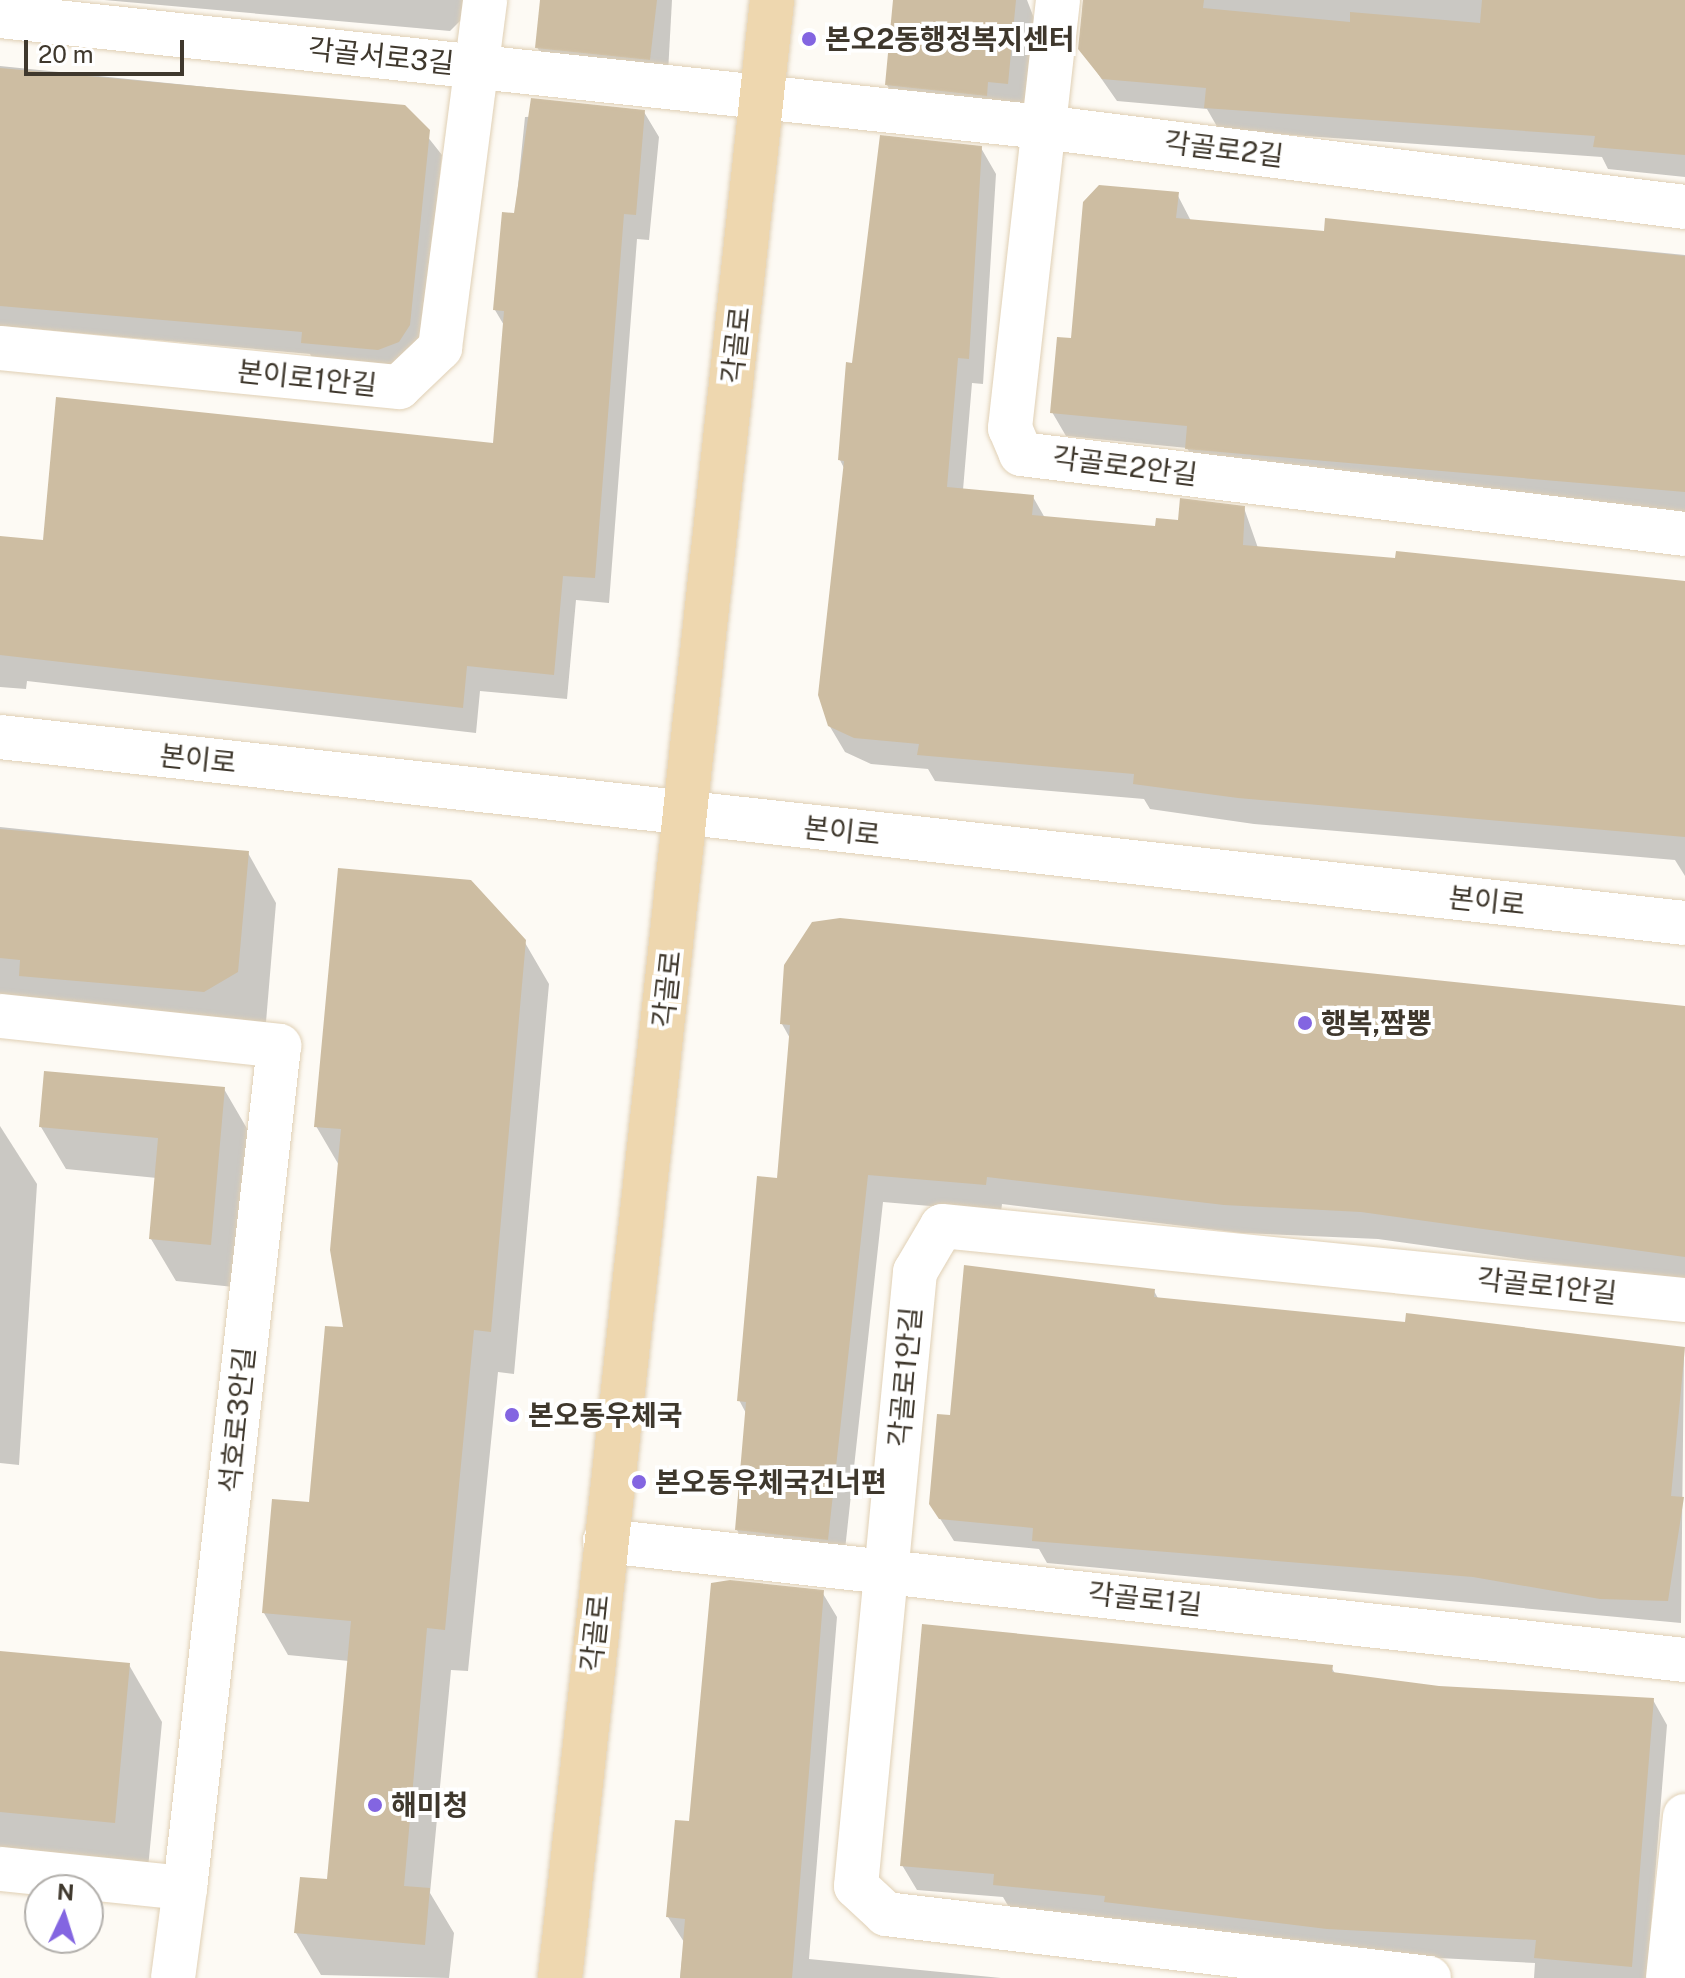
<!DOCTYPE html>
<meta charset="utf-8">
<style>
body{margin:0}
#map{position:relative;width:1685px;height:1978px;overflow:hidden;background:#fdfaf4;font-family:"Public Sans","Noto Sans KR",sans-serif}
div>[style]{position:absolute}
.shadow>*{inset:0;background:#0003}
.building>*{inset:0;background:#cdbda2}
.roads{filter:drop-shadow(0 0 2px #e0d0b5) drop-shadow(0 0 2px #e0d0b5)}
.minor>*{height:44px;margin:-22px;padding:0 22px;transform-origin:22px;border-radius:22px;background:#fff}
.major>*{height:44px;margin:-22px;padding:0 22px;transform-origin:22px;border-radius:22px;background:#eed7af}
.dots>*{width:22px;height:22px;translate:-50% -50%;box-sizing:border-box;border:4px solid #fff;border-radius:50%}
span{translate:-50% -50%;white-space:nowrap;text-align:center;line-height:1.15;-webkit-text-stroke:8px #fff;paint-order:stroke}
.poi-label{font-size:28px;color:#3f382d;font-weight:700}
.left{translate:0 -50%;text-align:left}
.street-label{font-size:28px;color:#3f382d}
.north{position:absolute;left:24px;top:1874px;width:80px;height:80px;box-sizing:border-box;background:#fff;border:2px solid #b2afab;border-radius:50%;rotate:4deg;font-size:22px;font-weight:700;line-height:32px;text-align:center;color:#3f382d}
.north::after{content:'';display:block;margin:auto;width:28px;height:36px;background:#8365e1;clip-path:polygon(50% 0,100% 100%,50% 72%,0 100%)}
.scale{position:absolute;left:24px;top:40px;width:160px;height:36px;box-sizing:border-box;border:4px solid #3f382d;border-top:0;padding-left:10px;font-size:24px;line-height:28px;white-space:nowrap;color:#3f382d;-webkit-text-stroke:6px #fff;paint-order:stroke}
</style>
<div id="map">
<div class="shadow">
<i style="clip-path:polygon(104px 0,465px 0,463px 18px,450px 31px)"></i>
<i style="clip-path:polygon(542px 0,672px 0,667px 91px,555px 79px,537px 47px)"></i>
<i style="clip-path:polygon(896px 0,1027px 0,1040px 34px,1032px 126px,912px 127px,887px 85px)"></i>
<i style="clip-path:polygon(1083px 0,1685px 0,1685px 177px,1608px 169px,1602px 157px,1219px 130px,1207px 109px,1117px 101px,1080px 48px)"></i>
<i style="clip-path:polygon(0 66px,404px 107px,442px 155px,422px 348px,412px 365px,316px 365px,310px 354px,0 326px)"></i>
<i style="clip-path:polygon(644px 112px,659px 137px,649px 240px,637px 239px,609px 603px,576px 600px,567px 699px,480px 691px,476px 733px,27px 681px,26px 689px,0 687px,0 538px,44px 542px,495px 445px,505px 327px,495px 310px,515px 215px,525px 117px)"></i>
<i style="clip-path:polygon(981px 148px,996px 174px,983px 384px,972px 383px,963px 490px,1033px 497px,1045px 518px,1157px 528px,1244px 508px,1258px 548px,1685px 584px,1685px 876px,1675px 860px,1254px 824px,1150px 809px,1144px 799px,935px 781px,928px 769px,871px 764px,845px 752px,829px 725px,845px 470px,840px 460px,854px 365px)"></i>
<i style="clip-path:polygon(1177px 194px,1191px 221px,1326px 234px,1327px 220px,1685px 255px,1685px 513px,1201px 472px,1187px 448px,1066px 436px,1052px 412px,1073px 340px)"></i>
<i style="clip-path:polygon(0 827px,248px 853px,276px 903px,266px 1022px,233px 1041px,0 1005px)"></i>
<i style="clip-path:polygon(841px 920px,1685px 1007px,1685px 1282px,1378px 1239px,1241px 1233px,1002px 1204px,1001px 1212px,883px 1202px,843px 1568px,753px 1558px,737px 1530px,747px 1415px,739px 1400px,779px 1180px,791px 1040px,782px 1024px)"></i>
<i style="clip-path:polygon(524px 941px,549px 984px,514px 1374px,498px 1372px,468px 1671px,451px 1670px,430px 1893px,454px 1933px,449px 1978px,321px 1975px,296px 1933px,329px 1881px,349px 1661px,288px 1655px,264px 1613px,311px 1504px,346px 1329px,340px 1167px,316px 1126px)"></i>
<i style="clip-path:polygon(224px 1089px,249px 1132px,234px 1287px,176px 1281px,151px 1239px,157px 1178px,66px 1169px,41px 1127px)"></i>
<i style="clip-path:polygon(0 1126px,37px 1184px,19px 1465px,0 1463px)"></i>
<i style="clip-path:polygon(1154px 1291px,1159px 1300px,1684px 1349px,1681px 1623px,1047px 1563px,1039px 1549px,954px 1541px,931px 1504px,952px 1417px)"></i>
<i style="clip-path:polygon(822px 1592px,837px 1617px,809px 1959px,1001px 1978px,680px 1978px,684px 1942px,668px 1917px,691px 1823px)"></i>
<i style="clip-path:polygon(0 1653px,129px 1665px,162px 1722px,147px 1879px,0 1865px)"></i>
<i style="clip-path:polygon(1331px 1667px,1336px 1675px,1438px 1688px,1653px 1700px,1667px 1725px,1647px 1978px,1534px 1978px,1535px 1963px,1342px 1953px,1010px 1909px,1003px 1897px,917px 1890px,902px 1865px)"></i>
</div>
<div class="building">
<i style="clip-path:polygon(540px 0,657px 0,650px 60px,535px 48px)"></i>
<i style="clip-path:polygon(893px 0,1016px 0,1008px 84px,988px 82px,987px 96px,885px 85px)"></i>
<i style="clip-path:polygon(1083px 0,1204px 0,1203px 8px,1350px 22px,1350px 12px,1480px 23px,1482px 0,1685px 0,1685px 155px,1593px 147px,1595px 136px,1204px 108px,1206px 88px,1102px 79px,1078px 49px)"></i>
<i style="clip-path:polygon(0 68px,405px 105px,430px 130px,410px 325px,399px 342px,378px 350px,301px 343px,302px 332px,0 306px)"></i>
<i style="clip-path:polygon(531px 98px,645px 110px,636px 215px,624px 214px,595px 578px,563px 576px,554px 675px,467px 666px,463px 708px,0 655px,0 536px,43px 540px,56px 397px,493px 443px,504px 311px,493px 310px,502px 212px,514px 213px)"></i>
<i style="clip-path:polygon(880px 135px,982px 146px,969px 359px,958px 358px,947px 487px,1034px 495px,1032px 515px,1155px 526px,1156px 518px,1178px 520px,1180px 498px,1245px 506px,1243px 545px,1395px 558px,1396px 551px,1685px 581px,1685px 837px,1238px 798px,1133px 784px,1134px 774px,917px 755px,919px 744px,854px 738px,828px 726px,818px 695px,844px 461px,838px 460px,846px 362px,852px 363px)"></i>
<i style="clip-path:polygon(1099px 185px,1179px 192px,1176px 218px,1324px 231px,1325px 218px,1685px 256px,1685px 492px,1185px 449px,1187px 426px,1050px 413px,1057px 337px,1071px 338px,1083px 202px)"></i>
<i style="clip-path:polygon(0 829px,249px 851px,238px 972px,204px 992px,19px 976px,20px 960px,0 958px)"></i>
<i style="clip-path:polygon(338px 868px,471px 880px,526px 940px,491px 1332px,474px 1330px,445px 1630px,427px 1628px,404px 1886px,430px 1888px,425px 1945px,294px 1933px,300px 1877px,327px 1879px,351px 1621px,262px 1613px,272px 1499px,309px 1502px,325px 1326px,343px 1327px,330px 1250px,341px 1129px,314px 1127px)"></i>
<i style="clip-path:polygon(840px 918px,1685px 1006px,1685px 1257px,1361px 1212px,1224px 1205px,987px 1177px,986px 1185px,868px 1175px,828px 1540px,735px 1530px,746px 1402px,737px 1401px,757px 1176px,777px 1178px,790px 1025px,780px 1024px,784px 965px,812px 922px)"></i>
<i style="clip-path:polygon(44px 1071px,225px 1087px,211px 1245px,149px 1239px,158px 1138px,39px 1127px)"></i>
<i style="clip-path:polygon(964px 1265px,1155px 1289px,1154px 1297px,1405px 1322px,1406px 1313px,1685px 1347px,1671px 1496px,1684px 1497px,1668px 1601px,1600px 1599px,1473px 1577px,1032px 1541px,1033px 1528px,939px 1519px,929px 1504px,937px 1414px,950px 1415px)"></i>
<i style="clip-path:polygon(730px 1580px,824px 1590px,792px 1978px,680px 1978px,685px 1919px,666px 1917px,675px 1820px,689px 1821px,711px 1583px)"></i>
<i style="clip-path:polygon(922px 1624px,1333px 1665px,1332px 1672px,1439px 1686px,1654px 1698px,1632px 1967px,1534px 1958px,1536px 1940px,1327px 1929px,1104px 1902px,1105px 1896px,993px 1885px,994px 1874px,900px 1866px)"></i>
<i style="clip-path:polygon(0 1651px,130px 1663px,115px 1823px,0 1812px)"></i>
</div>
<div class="roads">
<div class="minor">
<i style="left:1058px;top:0;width:431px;rotate:96.4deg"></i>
<i style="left:1010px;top:428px;width:28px;rotate:67deg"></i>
<i style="left:1021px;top:454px;width:669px;rotate:6.87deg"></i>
<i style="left:0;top:16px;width:1048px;rotate:6.08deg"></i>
<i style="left:1042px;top:127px;width:648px;rotate:7.09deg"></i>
<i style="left:0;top:348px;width:401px;rotate:5.6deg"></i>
<i style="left:399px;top:387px;width:57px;rotate:-43.6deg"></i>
<i style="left:440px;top:348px;width:351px;rotate:-82.6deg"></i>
<i style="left:0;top:737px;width:1695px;rotate:6.3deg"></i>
<i style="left:0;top:1016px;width:281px;rotate:6.1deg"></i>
<i style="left:279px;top:1046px;width:847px;rotate:96.37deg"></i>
<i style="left:185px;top:1888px;width:186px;rotate:-174.1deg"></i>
<i style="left:605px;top:1541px;width:1087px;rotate:6.29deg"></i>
<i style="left:173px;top:1978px;width:91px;rotate:-82.4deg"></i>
<i style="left:1429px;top:1978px;width:547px;rotate:-173.28deg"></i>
<i style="left:886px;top:1914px;width:41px;rotate:-137deg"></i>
<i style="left:856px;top:1886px;width:617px;rotate:-84.51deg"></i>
<i style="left:915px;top:1272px;width:53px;rotate:-59.6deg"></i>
<i style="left:942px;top:1226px;width:747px;rotate:5.69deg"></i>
<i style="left:1668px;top:1978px;width:163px;rotate:-84deg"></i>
</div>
<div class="major">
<i style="left:560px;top:1978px;width:1989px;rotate:-83.88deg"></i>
</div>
</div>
<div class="dots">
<i style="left:809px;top:39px;background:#8365e1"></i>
<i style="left:1305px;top:1023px;background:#8365e1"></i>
<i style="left:512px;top:1415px;background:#8365e1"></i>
<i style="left:639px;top:1482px;background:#8365e1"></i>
<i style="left:375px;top:1805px;background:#8365e1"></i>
</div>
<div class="poi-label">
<span class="left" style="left:825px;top:39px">본오2동행정복지센터</span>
<span class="left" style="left:1321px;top:1023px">행복,짬뽕</span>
<span class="left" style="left:528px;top:1415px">본오동우체국</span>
<span class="left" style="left:655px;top:1482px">본오동우체국건너편</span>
<span class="left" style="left:391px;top:1805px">해미청</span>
</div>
<div class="street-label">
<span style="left:381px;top:56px;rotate:6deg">각골서로3길</span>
<span style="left:1224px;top:149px;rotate:7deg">각골로2길</span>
<span style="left:736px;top:345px;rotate:-84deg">각골로</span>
<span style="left:307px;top:378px;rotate:6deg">본이로1안길</span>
<span style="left:1125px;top:466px;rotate:7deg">각골로2안길</span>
<span style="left:198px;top:759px;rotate:6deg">본이로</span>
<span style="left:842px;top:831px;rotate:6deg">본이로</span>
<span style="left:1487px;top:901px;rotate:6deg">본이로</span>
<span style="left:667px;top:989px;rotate:-84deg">각골로</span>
<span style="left:1547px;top:1286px;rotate:6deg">각골로1안길</span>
<span style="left:905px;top:1377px;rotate:-85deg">각골로1안길</span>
<span style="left:237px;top:1420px;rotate:-84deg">석호로3안길</span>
<span style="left:1145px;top:1599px;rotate:6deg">각골로1길</span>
<span style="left:595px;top:1633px;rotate:-84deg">각골로</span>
</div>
<div class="north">N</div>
<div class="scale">20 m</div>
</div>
